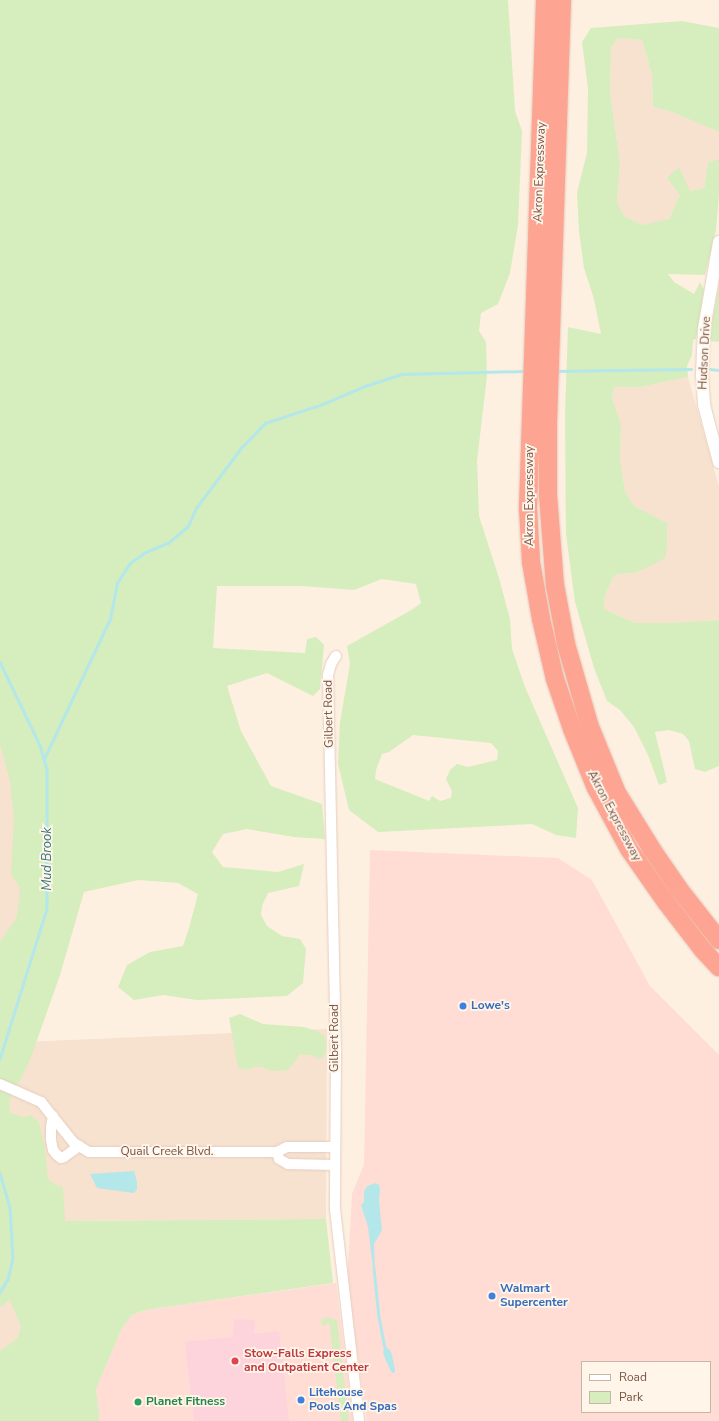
<!DOCTYPE html>
<style>
body{margin:0}
#map{position:relative;width:719px;height:1421px;overflow:hidden;background:#fef0e1;font-family:"Nunito Sans",sans-serif}
div>[style]{position:absolute}
.residential>*{inset:0;background:#f7e1cf}
.commercial>*{inset:0;background:#ffddd4}
.medical>*{inset:0;background:#fdd3dc}
.green>*{inset:0;background:#d6edbe}
.water>*{inset:0;background:#b4e7e9}
.stream>*{height:2.5px;margin:-1.25px;padding:0 1.25px;transform-origin:1.25px;border-radius:1.25px;background:#b4e7e9}
.roads{filter:drop-shadow(0 0 1px #e5cdbf) drop-shadow(0 0 1px #e5cdbf)}
.minor>*{height:10px;margin:-5px;padding:0 5px;transform-origin:5px;border-radius:5px;background:#fff}
.tertiary>*{height:12px;margin:-6px;padding:0 6px;transform-origin:6px;border-radius:6px;background:#fff}
.motorway>*{height:18px;margin:-9px;padding:0 9px;transform-origin:9px;border-radius:9px;background:#fea492}
.dots>*{width:11px;height:11px;translate:-50% -50%;box-sizing:border-box;border:2px solid #fff5e9;border-radius:50%}
span{translate:-50% -50%;white-space:nowrap;text-align:center;line-height:1.15;-webkit-text-stroke:3.5px #fff5e9;paint-order:stroke}
.street-label{font-size:12px;color:#785346}
.shop-label{font-size:12px;color:#366cbe;font-weight:700}
.left{translate:0 -50%;text-align:left}
.health-label{font-size:12px;color:#be3a42;font-weight:700}
.leisure-label{font-size:12px;color:#27864d;font-weight:700}
.water-label{font-size:13px;color:#387a7f;font-style:italic}
.legend{position:absolute;left:581px;top:1361px;width:130px;height:52px;box-sizing:border-box;background:#fff5e9;border:1px solid #c9b4a8;margin:0;padding:5px 7px;list-style:none;font-size:12px;color:#785346}
.legend li{display:flex;align-items:center;gap:8px;height:20px}
.legend b{width:20px;border:1px solid #c9b4a8}
</style>
<div id="map">
<div class="residential">
<i style="clip-path:polygon(618px 38px,642px 40px,652px 75px,653px 107px,672px 112px,719px 132px,719px 160px,717px 159px,708px 163px,704px 188px,690px 191px,680px 195px,669px 219px,657px 223px,642px 225px,624px 216px,617px 202px,620px 163px,610px 92px,611px 48px)"></i>
<i style="clip-path:polygon(688px 377px,719px 487px,719px 620px,668px 623px,635px 623px,604px 609px,605px 596px,612px 579px,617px 574px,633px 573px,667px 546px,667px 523px,634px 506px,625px 491px,620px 459px,621px 424px,612px 398px,614px 387px,641px 387px)"></i>
<i style="clip-path:polygon(0 740px,23px 760px,31px 907px,0 1031px)"></i>
<i style="clip-path:polygon(327px 1029px,326px 1219px,64px 1221px,65px 1370px,0 1374px,0 1043px)"></i>
</div>
<div class="commercial">
<i style="clip-path:polygon(evenodd,370px 850px,558px 858px,592px 880px,650px 986px,719px 1055px,719px 1421px,367px 1421px,347px 1284px,352px 1194px,364px 1164px,370px 850px,582px 1362px,710px 1362px,710px 1412px,582px 1412px,582px 1362px)"></i>
<i style="clip-path:polygon(336px 1283px,353px 1421px,100px 1421px,96px 1389px,122px 1328px,132px 1315px,146px 1310px)"></i>
</div>
<div class="medical">
<i style="clip-path:polygon(234px 1319px,255px 1320px,254px 1334px,279px 1331px,289px 1421px,194px 1421px,185px 1342px,233px 1337px)"></i>
</div>
<div class="green">
<i style="clip-path:polygon(evenodd,0 0,508px 0,515px 111px,522px 131px,518px 225px,510px 273px,498px 304px,481px 313px,479px 331px,486px 342px,487px 376px,477px 461px,479px 516px,499px 578px,510px 619px,512px 649px,525px 687px,578px 808px,576px 838px,556px 835px,532px 824px,378px 832px,349px 810px,338px 764px,340px 722px,350px 664px,347px 646px,413px 609px,421px 603px,416px 584px,382px 579px,354px 590px,302px 586px,217px 586px,213px 648px,305px 653px,307px 639px,316px 637px,324px 645px,320px 689px,313px 696px,267px 673px,227px 686px,241px 731px,271px 786px,322px 804px,325px 839px,294px 837px,247px 829px,223px 834px,212px 852px,223px 867px,278px 872px,304px 864px,299px 886px,268px 893px,262px 906px,261px 915px,267px 926px,282px 936px,300px 939px,306px 949px,303px 983px,287px 996px,197px 1000px,163px 995px,134px 1000px,118px 987px,127px 965px,150px 952px,183px 946px,189px 928px,198px 894px,178px 883px,138px 880px,84px 892px,60px 975px,30px 1060px,9px 1102px,10px 1113px,23px 1117px,31px 1115px,39px 1123px,45px 1148px,48px 1179px,55px 1185px,63px 1187px,65px 1221px,326px 1219px,333px 1283px,146px 1310px,132px 1315px,122px 1328px,96px 1389px,100px 1421px,0 1421px,0 1351px,18px 1338px,21px 1326px,10px 1300px,0 1307px,0 942px,16px 919px,19px 903px,20px 887px,11px 875px,14px 819px,10px 781px,0 744px,0 0,413px 735px,491px 743px,498px 751px,497px 760px,468px 767px,457px 764px,450px 770px,446px 779px,452px 791px,451px 798px,440px 801px,432px 796px,429px 801px,375px 779px,376px 770px,382px 754px,389px 752px,413px 735px)"></i>
<i style="clip-path:polygon(682px 21px,719px 28px,719px 132px,672px 112px,653px 107px,652px 75px,642px 40px,618px 38px,611px 48px,610px 92px,620px 163px,617px 202px,624px 216px,642px 225px,669px 219px,680px 195px,667px 178px,679px 167px,690px 191px,704px 188px,708px 163px,717px 159px,719px 160px,719px 195px,716px 230px,705px 275px,668px 274px,674px 282px,694px 294px,700px 282px,704px 290px,696px 339px,693px 340px,692px 355px,687px 366px,688px 377px,641px 387px,614px 387px,612px 398px,621px 424px,620px 459px,625px 491px,634px 506px,667px 523px,667px 546px,665px 558px,644px 569px,633px 573px,617px 574px,612px 579px,605px 596px,604px 609px,635px 623px,668px 623px,719px 620px,719px 766px,705px 772px,695px 769px,689px 741px,683px 734px,669px 730px,655px 732px,667px 782px,659px 785px,648px 755px,634px 727px,620px 710px,607px 701px,594px 668px,575px 602px,566px 534px,565px 414px,568px 327px,601px 334px,594px 299px,584px 268px,579px 232px,577px 193px,587px 153px,588px 88px,582px 42px,591px 28px)"></i>
<i style="clip-path:polygon(719px 284px,719px 342px,709px 341px)"></i>
<i style="clip-path:polygon(240px 1014px,263px 1024px,304px 1027px,316px 1031px,324px 1035px,327px 1046px,324px 1057px,319px 1059px,311px 1055px,299px 1054px,295px 1062px,287px 1070px,280px 1071px,268px 1070px,263px 1067px,253px 1067px,246px 1070px,238px 1068px,229px 1018px)"></i>
<i style="clip-path:polygon(327px 1317px,337px 1320px,349px 1421px,341px 1421px,329px 1321px,325px 1326px,321px 1324px,321px 1320px)"></i>
</div>
<div class="water">
<i style="clip-path:polygon(134px 1171px,137px 1182px,137px 1189px,134px 1193px,97px 1188px,90px 1174px)"></i>
<i style="clip-path:polygon(376px 1183px,379px 1185px,380px 1190px,379px 1201px,382px 1230px,374px 1244px,375px 1268px,373px 1268px,368px 1227px,361px 1205px,364px 1202px,364px 1192px,367px 1186px)"></i>
<i style="clip-path:polygon(385px 1347px,390px 1350px,392px 1355px,395px 1370px,394px 1373px,392px 1373px,386px 1361px,383px 1352px)"></i>
</div>
<div class="stream">
<i style="left:710px;top:369px;width:9px;rotate:6deg"></i>
<i style="left:555px;top:371px;width:136px;rotate:-0.8deg"></i>
<i style="left:0;top:662px;width:92px;rotate:64.3deg"></i>
<i style="left:40px;top:745px;width:26px;rotate:74deg"></i>
<i style="left:47px;top:770px;width:139px;rotate:90deg"></i>
<i style="left:47px;top:909px;width:157px;rotate:107.4deg"></i>
<i style="left:44px;top:759px;width:155px;rotate:-64.8deg"></i>
<i style="left:110px;top:619px;width:37px;rotate:-79deg"></i>
<i style="left:117px;top:583px;width:24px;rotate:-57deg"></i>
<i style="left:130px;top:563px;width:17px;rotate:-36deg"></i>
<i style="left:144px;top:553px;width:26px;rotate:-23deg"></i>
<i style="left:168px;top:543px;width:26px;rotate:-40deg"></i>
<i style="left:188px;top:526px;width:20px;rotate:-66deg"></i>
<i style="left:196px;top:508px;width:75px;rotate:-53.1deg"></i>
<i style="left:241px;top:448px;width:35px;rotate:-46deg"></i>
<i style="left:265px;top:423px;width:61px;rotate:-18.1deg"></i>
<i style="left:323px;top:404px;width:46px;rotate:-23.2deg"></i>
<i style="left:365px;top:386px;width:39px;rotate:-18deg"></i>
<i style="left:402px;top:374px;width:124px;rotate:-1.4deg"></i>
<i style="left:0;top:1173px;width:36px;rotate:74deg"></i>
<i style="left:10px;top:1208px;width:50px;rotate:86.6deg"></i>
<i style="left:13px;top:1258px;width:22px;rotate:103deg"></i>
<i style="left:8px;top:1279px;width:16px;rotate:120deg"></i>
<i style="left:374px;top:1268px;width:49px;rotate:84.2deg"></i>
<i style="left:379px;top:1317px;width:31px;rotate:79deg"></i>
</div>
<div class="roads">
<div class="minor">
<i style="left:336px;top:656px;width:9px;rotate:122deg"></i>
<i style="left:331px;top:664px;width:11px;rotate:105deg"></i>
<i style="left:328px;top:675px;width:374px;rotate:88.8deg"></i>
<i style="left:336px;top:1049px;width:160px;rotate:90.4deg"></i>
<i style="left:335px;top:1209px;width:213px;rotate:83.5deg"></i>
<i style="left:0;top:1084px;width:45px;rotate:23.7deg"></i>
<i style="left:41px;top:1102px;width:53px;rotate:51.2deg"></i>
<i style="left:74px;top:1143px;width:17px;rotate:31deg"></i>
<i style="left:89px;top:1152px;width:188px"></i>
<i style="left:277px;top:1152px;width:11px;rotate:-27deg"></i>
<i style="left:287px;top:1147px;width:48px"></i>
<i style="left:53px;top:1116px;width:11px;rotate:100deg"></i>
<i style="left:51px;top:1127px;width:13px;rotate:90deg"></i>
<i style="left:51px;top:1140px;width:10px;rotate:79deg"></i>
<i style="left:53px;top:1150px;width:6px;rotate:51deg"></i>
<i style="left:57px;top:1155px;width:5px;rotate:37deg"></i>
<i style="left:61px;top:1158px;width:3px;rotate:-18deg"></i>
<i style="left:64px;top:1157px;width:19px;rotate:-36deg"></i>
<i style="left:277px;top:1152px;width:7px;rotate:74deg"></i>
<i style="left:279px;top:1159px;width:10px;rotate:29deg"></i>
<i style="left:288px;top:1164px;width:47px;rotate:1.2deg"></i>
</div>
<div class="tertiary">
<i style="left:719px;top:242px;width:88px;rotate:99.8deg"></i>
<i style="left:704px;top:329px;width:46px;rotate:92.5deg"></i>
<i style="left:702px;top:375px;width:30px;rotate:86deg"></i>
<i style="left:704px;top:405px;width:59px;rotate:75.3deg"></i>
</div>
<div class="motorway">
<i style="left:545px;top:0;width:508px;rotate:91.92deg"></i>
<i style="left:528px;top:508px;width:54px;rotate:86.8deg"></i>
<i style="left:531px;top:562px;width:58px;rotate:80deg"></i>
<i style="left:541px;top:619px;width:62px;rotate:76.9deg"></i>
<i style="left:555px;top:679px;width:53px;rotate:71.2deg"></i>
<i style="left:572px;top:729px;width:64px;rotate:67.9deg"></i>
<i style="left:596px;top:788px;width:69px;rotate:61.6deg"></i>
<i style="left:629px;top:849px;width:65px;rotate:55.1deg"></i>
<i style="left:666px;top:902px;width:59px;rotate:52.5deg"></i>
<i style="left:702px;top:949px;width:25px;rotate:47deg"></i>
<i style="left:562px;top:0;width:427px;rotate:91.9deg"></i>
<i style="left:548px;top:427px;width:68px;rotate:90deg"></i>
<i style="left:548px;top:495px;width:90px;rotate:85.6deg"></i>
<i style="left:555px;top:585px;width:60px;rotate:79.4deg"></i>
<i style="left:566px;top:644px;width:86px;rotate:73.9deg"></i>
<i style="left:590px;top:727px;width:71px;rotate:67.8deg"></i>
<i style="left:617px;top:793px;width:68px;rotate:58.2deg"></i>
<i style="left:653px;top:851px;width:46px;rotate:55.6deg"></i>
<i style="left:679px;top:889px;width:65px;rotate:51.9deg"></i>
</div>
</div>
<div class="dots">
<i style="left:463px;top:1006px;background:#3f7fe0"></i>
<i style="left:492px;top:1296px;background:#3f7fe0"></i>
<i style="left:235px;top:1361px;background:#e0444e"></i>
<i style="left:301px;top:1400px;background:#3f7fe0"></i>
<i style="left:138px;top:1402px;background:#2e9e5b"></i>
</div>
<div class="street-label">
<span style="left:540px;top:172px;rotate:-88deg">Akron Expressway</span>
<span style="left:705px;top:353px;rotate:-87deg">Hudson Drive</span>
<span style="left:530px;top:496px;rotate:-90deg">Akron Expressway</span>
<span style="left:329px;top:714px;rotate:-91deg">Gilbert Road</span>
<span style="left:614px;top:816px;rotate:62deg">Akron Expressway</span>
<span style="left:335px;top:1038px;rotate:-90deg">Gilbert Road</span>
<span style="left:167px;top:1152px">Quail Creek Blvd.</span>
</div>
<div class="shop-label">
<span class="left" style="left:471px;top:1006px">Lowe's</span>
<span class="left" style="left:500px;top:1296px">Walmart<br>Supercenter</span>
<span class="left" style="left:309px;top:1400px">Litehouse<br>Pools And Spas</span>
</div>
<div class="health-label">
<span class="left" style="left:244px;top:1361px">Stow-Falls Express<br>and Outpatient Center</span>
</div>
<div class="leisure-label">
<span class="left" style="left:146px;top:1402px">Planet Fitness</span>
</div>
<div class="water-label">
<span style="left:47px;top:859px;rotate:-90deg">Mud Brook</span>
</div>
<ul class="legend">
<li><b style="height:5px;background:#fff"></b>Road</li>
<li><b style="height:11px;background:#d6edbe"></b>Park</li>
</ul>
</div>
